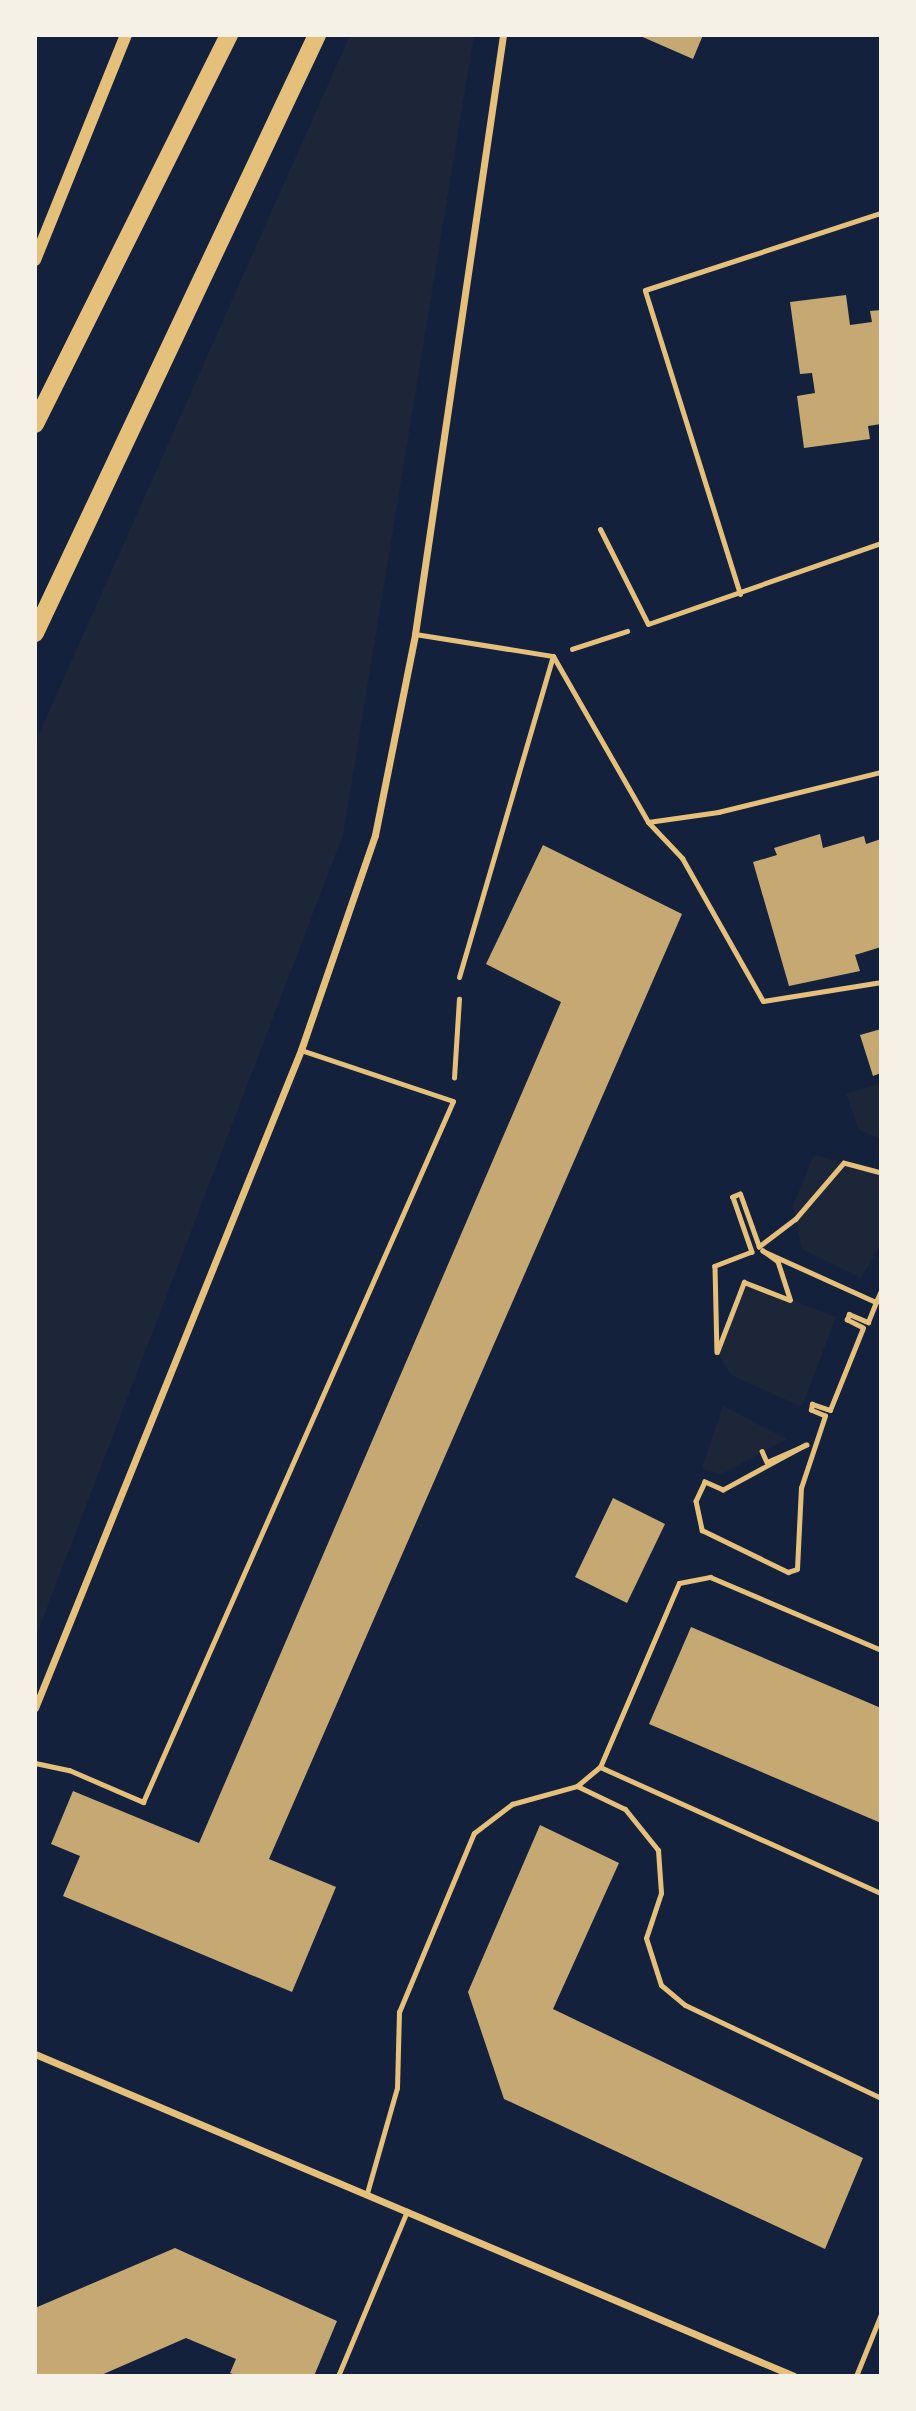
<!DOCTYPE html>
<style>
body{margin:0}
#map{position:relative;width:916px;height:2411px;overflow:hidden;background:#14213d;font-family:Commissioner,sans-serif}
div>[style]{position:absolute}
.green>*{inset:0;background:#1d2539}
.building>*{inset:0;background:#c6a872}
.path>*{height:4.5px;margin:-2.25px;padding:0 2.25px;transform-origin:2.25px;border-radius:2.25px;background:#e5c07b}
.service>*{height:5px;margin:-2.5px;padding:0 2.5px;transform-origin:2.5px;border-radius:2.5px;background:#e5c07b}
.minor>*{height:7px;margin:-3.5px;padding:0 3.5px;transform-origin:3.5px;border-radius:3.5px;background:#e5c07b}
.tertiary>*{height:12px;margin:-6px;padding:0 6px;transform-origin:6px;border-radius:6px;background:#e5c07b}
.primary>*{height:18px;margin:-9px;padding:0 9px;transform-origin:9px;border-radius:9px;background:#e5c07b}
span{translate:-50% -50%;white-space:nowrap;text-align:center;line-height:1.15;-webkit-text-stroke:7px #f6f1e7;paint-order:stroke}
.frame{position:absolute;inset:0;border:37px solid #f6f1e7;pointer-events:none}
</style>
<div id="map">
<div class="green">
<i style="clip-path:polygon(350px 35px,474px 35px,343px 835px,35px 1639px,35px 743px)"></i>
<i style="clip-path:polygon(881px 1083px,881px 1139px,859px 1130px,846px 1094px)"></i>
<i style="clip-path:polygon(814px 1155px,881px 1173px,881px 1244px,861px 1278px,802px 1249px,793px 1205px)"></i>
<i style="clip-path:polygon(744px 1282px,836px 1317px,802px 1407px,731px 1375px,717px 1352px)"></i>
<i style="clip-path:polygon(723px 1406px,787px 1439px,720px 1475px,702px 1468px)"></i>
</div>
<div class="building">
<i style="clip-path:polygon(638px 35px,703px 35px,693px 59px)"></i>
<i style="clip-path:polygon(846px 295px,850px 325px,872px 322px,870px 311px,881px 310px,881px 424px,868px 426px,870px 439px,804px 448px,797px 396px,815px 393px,812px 373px,800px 374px,790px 302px)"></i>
<i style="clip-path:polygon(820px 834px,823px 848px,864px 836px,866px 844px,881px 839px,881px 947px,855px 955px,860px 971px,789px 986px,753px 862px,777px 855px,774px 848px)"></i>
<i style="clip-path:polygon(543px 845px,682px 914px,269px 1859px,336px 1887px,292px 1992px,63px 1896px,80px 1856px,51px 1844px,73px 1791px,199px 1843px,561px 1002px,486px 964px)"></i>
<i style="clip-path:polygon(881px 1029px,881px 1073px,873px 1076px,860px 1035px)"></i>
<i style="clip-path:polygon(613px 1498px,665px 1524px,627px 1603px,575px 1577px)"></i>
<i style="clip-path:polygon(691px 1627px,881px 1708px,881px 1823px,649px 1724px)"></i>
<i style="clip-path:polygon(540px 1825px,619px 1863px,553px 2009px,863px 2158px,825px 2249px,504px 2099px,468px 1992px)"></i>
<i style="clip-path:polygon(175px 2248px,337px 2321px,314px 2376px,238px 2376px,230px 2373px,236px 2359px,186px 2338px,99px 2376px,35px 2376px,35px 2308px)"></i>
</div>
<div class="path">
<i style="left:572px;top:649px;width:58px;rotate:-18.1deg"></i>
<i style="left:454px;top:1078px;width:79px;rotate:-86.4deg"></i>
<i style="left:881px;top:1173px;width:38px;rotate:-165deg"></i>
<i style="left:844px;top:1163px;width:74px;rotate:130.6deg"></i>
<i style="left:796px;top:1219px;width:46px;rotate:142.9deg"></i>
<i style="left:759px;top:1247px;width:56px;rotate:-109.7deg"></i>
<i style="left:740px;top:1194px;width:8px;rotate:157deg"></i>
<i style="left:733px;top:1197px;width:58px;rotate:70.9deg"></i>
<i style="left:752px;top:1252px;width:40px;rotate:159deg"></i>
<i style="left:715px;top:1266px;width:86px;rotate:88.7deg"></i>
<i style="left:717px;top:1352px;width:75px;rotate:-68.9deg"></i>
<i style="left:744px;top:1282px;width:49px;rotate:21.4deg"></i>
<i style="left:790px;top:1300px;width:40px;rotate:-108deg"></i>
<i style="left:778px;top:1262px;width:19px;rotate:-144deg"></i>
<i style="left:763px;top:1251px;width:124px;rotate:24.3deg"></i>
<i style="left:876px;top:1302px;width:12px;rotate:-66deg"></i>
<i style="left:762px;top:1451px;width:12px;rotate:66deg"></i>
<i style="left:767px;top:1462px;width:43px;rotate:-23.6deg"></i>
<i style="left:806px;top:1445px;width:94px;rotate:151.5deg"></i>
<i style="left:723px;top:1490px;width:20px;rotate:-156deg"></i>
<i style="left:705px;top:1482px;width:21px;rotate:115deg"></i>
<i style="left:696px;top:1501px;width:30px;rotate:78deg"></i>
<i style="left:702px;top:1530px;width:96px;rotate:26deg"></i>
<i style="left:788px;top:1572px;width:9px;rotate:-18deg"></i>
<i style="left:797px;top:1569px;width:81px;rotate:-87.2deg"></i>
<i style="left:801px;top:1488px;width:76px;rotate:-71.6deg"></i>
<i style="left:825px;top:1416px;width:15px;rotate:-157deg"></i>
<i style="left:811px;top:1410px;width:6px;rotate:-81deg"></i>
<i style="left:812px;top:1404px;width:19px;rotate:18deg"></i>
<i style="left:830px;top:1410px;width:88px;rotate:-68.1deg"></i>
<i style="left:863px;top:1328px;width:18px;rotate:-153deg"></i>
<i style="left:847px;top:1320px;width:6px;rotate:-72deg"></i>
<i style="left:849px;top:1314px;width:21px;rotate:23deg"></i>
<i style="left:868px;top:1322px;width:22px;rotate:-68deg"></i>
</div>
<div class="service">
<i style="left:600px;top:529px;width:106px;rotate:63.2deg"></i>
<i style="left:648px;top:624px;width:247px;rotate:-19.2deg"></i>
<i style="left:740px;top:594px;width:318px;rotate:-107.4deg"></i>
<i style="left:645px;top:290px;width:248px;rotate:-18.1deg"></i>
<i style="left:415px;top:634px;width:140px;rotate:9.1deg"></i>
<i style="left:553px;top:656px;width:191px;rotate:60.2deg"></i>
<i style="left:648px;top:822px;width:50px;rotate:46.6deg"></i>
<i style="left:682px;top:858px;width:164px;rotate:60.5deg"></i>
<i style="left:763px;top:1001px;width:120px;rotate:-9.1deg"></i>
<i style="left:648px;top:822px;width:71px;rotate:-8.1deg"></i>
<i style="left:718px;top:812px;width:168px;rotate:-13.8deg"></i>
<i style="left:459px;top:977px;width:334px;rotate:-73.7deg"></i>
<i style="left:35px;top:1763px;width:35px;rotate:12deg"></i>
<i style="left:69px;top:1770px;width:81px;rotate:23.4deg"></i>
<i style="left:143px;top:1802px;width:766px;rotate:-66.14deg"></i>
<i style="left:453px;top:1101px;width:160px;rotate:-161.5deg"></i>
<i style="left:600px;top:1767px;width:308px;rotate:24.2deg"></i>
<i style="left:577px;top:1786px;width:53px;rotate:25.6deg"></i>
<i style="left:625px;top:1809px;width:53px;rotate:51.2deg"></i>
<i style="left:658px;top:1850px;width:43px;rotate:86deg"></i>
<i style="left:661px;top:1893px;width:47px;rotate:108.4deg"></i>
<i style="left:646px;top:1938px;width:49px;rotate:72.3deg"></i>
<i style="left:661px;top:1985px;width:31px;rotate:40deg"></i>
<i style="left:685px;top:2005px;width:217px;rotate:25.4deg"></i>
<i style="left:367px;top:2193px;width:109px;rotate:-74.1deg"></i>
<i style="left:397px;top:2088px;width:76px;rotate:-88.5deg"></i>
<i style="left:399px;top:2012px;width:194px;rotate:-67.3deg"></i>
<i style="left:474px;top:1833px;width:48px;rotate:-37.3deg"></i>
<i style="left:512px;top:1804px;width:67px;rotate:-15.5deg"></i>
<i style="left:577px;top:1786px;width:30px;rotate:-40deg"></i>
<i style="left:600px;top:1767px;width:200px;rotate:-66.8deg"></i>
<i style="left:679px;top:1583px;width:32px;rotate:-11deg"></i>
<i style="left:710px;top:1577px;width:186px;rotate:23.1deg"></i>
<i style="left:338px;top:2376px;width:179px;rotate:-67.3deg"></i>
<i style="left:856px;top:2376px;width:67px;rotate:-68deg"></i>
</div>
<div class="minor">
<i style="left:35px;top:1708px;width:710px;rotate:-67.99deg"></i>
<i style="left:301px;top:1050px;width:227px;rotate:-71deg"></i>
<i style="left:375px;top:835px;width:205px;rotate:-78.7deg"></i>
<i style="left:415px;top:634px;width:605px;rotate:-81.64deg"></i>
<i style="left:35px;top:2054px;width:824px;rotate:22.99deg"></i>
</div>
<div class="tertiary">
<i style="left:35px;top:260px;width:243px;rotate:-68deg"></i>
</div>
<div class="primary">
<i style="left:35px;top:424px;width:435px;rotate:-63.5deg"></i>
<i style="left:35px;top:633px;width:661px;rotate:-64.75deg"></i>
</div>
<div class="frame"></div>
</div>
